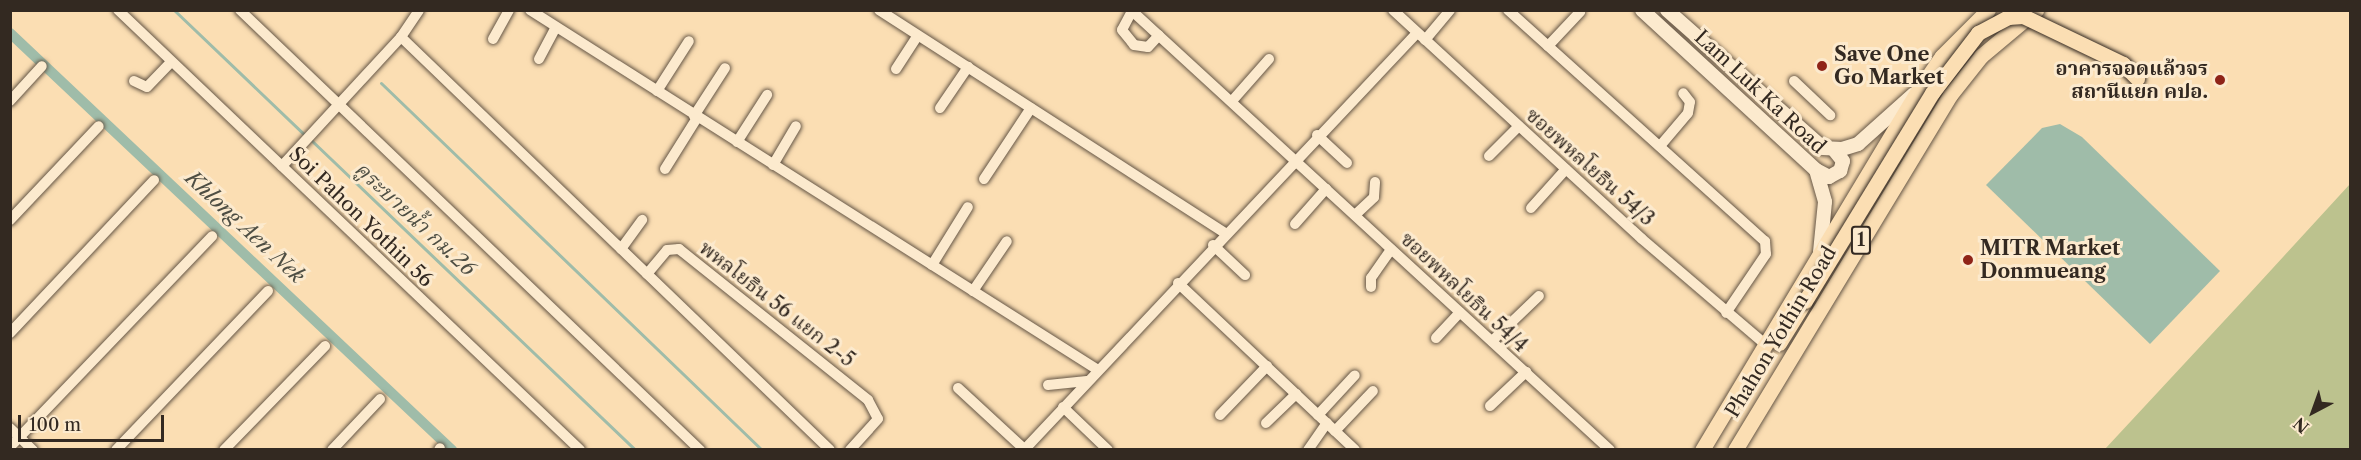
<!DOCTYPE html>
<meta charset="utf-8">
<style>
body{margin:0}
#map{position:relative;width:2361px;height:460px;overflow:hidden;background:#fbdeb3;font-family:"Libre Caslon Text","Noto Serif Thai",serif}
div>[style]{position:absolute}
.green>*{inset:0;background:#bcc28e}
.water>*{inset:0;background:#9fbca9}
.stream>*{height:3px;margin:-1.5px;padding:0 1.5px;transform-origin:1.5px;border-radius:1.5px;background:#9fbca9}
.canal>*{height:10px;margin:-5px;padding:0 5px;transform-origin:5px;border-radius:5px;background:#9fbca9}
.roads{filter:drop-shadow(0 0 2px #655646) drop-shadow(0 0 2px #655646)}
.minor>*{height:10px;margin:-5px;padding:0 5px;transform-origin:5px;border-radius:5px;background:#fceace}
.secondary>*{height:14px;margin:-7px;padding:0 7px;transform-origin:7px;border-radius:7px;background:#fceace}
.primary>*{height:15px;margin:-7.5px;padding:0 7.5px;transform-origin:7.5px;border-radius:7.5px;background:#fbdeb3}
.bridges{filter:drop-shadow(0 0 2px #332921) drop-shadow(0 0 2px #332921)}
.primary-bridge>*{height:15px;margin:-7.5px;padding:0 7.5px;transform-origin:7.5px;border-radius:7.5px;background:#fbdeb3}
.dots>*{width:16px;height:16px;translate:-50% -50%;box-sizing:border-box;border:3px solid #fceace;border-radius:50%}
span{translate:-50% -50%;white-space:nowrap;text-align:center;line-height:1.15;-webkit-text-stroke:6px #fceace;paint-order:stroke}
.shield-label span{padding:2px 4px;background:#fceace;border:2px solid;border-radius:4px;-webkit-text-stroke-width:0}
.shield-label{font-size:18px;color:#332921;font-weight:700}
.poi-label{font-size:20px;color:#332921;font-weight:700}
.left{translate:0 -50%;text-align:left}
.right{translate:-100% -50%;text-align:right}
.street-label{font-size:20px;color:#332921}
.water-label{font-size:21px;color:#4e4e43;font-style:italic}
.frame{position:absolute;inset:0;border:12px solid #332921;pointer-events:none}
.north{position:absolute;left:2283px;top:382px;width:60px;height:60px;-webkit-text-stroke:4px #fceace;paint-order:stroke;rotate:221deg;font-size:16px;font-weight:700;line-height:24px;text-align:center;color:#332921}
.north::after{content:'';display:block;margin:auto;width:21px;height:27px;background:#332921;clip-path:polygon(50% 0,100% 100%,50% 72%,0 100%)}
.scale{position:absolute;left:18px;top:415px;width:146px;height:27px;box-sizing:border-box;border:3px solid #332921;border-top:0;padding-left:8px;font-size:18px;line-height:21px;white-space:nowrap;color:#332921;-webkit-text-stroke:4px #fceace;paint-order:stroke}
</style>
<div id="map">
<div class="green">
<i style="clip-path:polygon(2350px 184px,2350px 449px,2105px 449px,2250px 293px)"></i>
</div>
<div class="water">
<i style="clip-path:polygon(2060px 124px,2082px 137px,2220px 271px,2150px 344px,1986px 185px,2042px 128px)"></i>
</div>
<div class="stream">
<i style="left:174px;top:10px;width:181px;rotate:43.7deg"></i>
<i style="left:381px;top:83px;width:529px;rotate:43.93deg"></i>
<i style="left:310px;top:139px;width:451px;rotate:43.7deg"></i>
</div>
<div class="canal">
<i style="left:10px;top:33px;width:608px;rotate:43.33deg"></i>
</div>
<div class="roads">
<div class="minor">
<i style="left:118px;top:10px;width:638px;rotate:43.6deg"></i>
<i style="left:240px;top:10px;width:637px;rotate:43.73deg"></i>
<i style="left:530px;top:10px;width:672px;rotate:32.37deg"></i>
<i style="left:879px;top:10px;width:412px;rotate:32.8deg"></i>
<i style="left:1131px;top:10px;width:650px;rotate:42.57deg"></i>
<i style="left:1393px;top:10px;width:338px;rotate:42.6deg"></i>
<i style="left:1642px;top:239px;width:163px;rotate:40.5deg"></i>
<i style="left:1508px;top:10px;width:346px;rotate:42deg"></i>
<i style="left:1765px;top:241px;width:13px;rotate:86deg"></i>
<i style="left:1766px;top:254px;width:71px;rotate:124.1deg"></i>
<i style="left:1132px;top:11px;width:21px;rotate:118deg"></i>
<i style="left:1122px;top:30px;width:19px;rotate:51deg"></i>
<i style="left:1134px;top:45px;width:14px;rotate:8deg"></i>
<i style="left:1148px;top:47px;width:16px;rotate:-47deg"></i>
<i style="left:401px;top:37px;width:595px;rotate:43.91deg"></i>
<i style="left:493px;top:39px;width:33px;rotate:-61deg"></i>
<i style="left:1425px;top:40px;width:39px;rotate:-50deg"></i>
<i style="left:1548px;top:46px;width:47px;rotate:-46.7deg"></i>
<i style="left:539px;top:59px;width:36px;rotate:-62deg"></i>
<i style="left:896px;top:69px;width:40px;rotate:-57.1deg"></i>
<i style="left:134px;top:81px;width:14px;rotate:25deg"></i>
<i style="left:147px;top:87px;width:35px;rotate:-46deg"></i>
<i style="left:1794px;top:81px;width:50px;rotate:43.4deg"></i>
<i style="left:657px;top:91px;width:59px;rotate:-57.4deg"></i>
<i style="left:10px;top:101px;width:47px;rotate:-47.6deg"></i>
<i style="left:1232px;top:101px;width:56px;rotate:-48.6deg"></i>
<i style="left:940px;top:108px;width:50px;rotate:-55.7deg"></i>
<i style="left:694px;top:116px;width:57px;rotate:-57.1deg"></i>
<i style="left:1317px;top:135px;width:41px;rotate:43deg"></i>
<i style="left:737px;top:142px;width:56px;rotate:-57.4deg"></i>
<i style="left:1660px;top:146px;width:43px;rotate:-49.7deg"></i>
<i style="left:1688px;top:113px;width:11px;rotate:-80deg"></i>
<i style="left:1690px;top:102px;width:11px;rotate:-128deg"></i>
<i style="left:1489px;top:156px;width:42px;rotate:-45deg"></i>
<i style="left:773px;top:165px;width:45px;rotate:-59.5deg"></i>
<i style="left:282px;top:166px;width:176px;rotate:-47.3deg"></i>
<i style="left:401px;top:37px;width:32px;rotate:-56deg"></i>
<i style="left:665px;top:169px;width:60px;rotate:-57.9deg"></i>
<i style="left:984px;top:179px;width:85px;rotate:-56.5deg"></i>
<i style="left:1531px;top:208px;width:52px;rotate:-48.1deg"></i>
<i style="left:1355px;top:215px;width:26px;rotate:-43deg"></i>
<i style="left:1374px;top:197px;width:15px;rotate:-86deg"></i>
<i style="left:10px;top:220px;width:129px;rotate:-46.6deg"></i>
<i style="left:1295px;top:224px;width:47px;rotate:-48.5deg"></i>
<i style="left:1213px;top:245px;width:44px;rotate:43.2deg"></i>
<i style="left:621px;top:249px;width:36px;rotate:-54deg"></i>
<i style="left:932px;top:265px;width:68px;rotate:-58.2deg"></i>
<i style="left:647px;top:274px;width:31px;rotate:-50deg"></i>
<i style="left:667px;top:250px;width:12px;rotate:-5deg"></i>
<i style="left:679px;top:249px;width:242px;rotate:38.6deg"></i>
<i style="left:868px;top:400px;width:21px;rotate:62deg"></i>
<i style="left:878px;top:419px;width:42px;rotate:132.1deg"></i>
<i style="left:1178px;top:283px;width:243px;rotate:43.3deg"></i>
<i style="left:1371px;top:287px;width:9px;rotate:-90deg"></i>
<i style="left:1371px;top:278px;width:35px;rotate:-55deg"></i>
<i style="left:973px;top:291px;width:60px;rotate:-55.8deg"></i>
<i style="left:10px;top:333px;width:210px;rotate:-46.7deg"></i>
<i style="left:1436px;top:338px;width:35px;rotate:-47deg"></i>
<i style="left:1492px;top:341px;width:65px;rotate:-43.8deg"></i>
<i style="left:1048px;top:385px;width:39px;rotate:-6deg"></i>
<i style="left:958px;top:388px;width:90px;rotate:42.7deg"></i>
<i style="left:1490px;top:406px;width:50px;rotate:-43.4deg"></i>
<i style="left:1063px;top:407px;width:62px;rotate:43.7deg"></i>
<i style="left:1220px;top:415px;width:68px;rotate:-46.2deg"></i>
<i style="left:1318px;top:415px;width:54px;rotate:-47.2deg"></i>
<i style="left:1266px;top:423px;width:42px;rotate:-44deg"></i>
<i style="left:10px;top:428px;width:32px;rotate:44deg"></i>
<i style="left:1335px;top:431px;width:55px;rotate:-46.5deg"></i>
<i style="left:10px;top:447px;width:292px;rotate:-46.2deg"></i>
<i style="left:116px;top:450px;width:220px;rotate:-46.3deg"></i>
<i style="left:224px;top:450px;width:145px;rotate:-45.8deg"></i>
<i style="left:332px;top:450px;width:70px;rotate:-46.7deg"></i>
<i style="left:439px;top:450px;width:2px;rotate:-63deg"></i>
<i style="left:1024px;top:450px;width:573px;rotate:-46.7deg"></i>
<i style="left:1308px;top:450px;width:33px;rotate:-55deg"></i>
</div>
<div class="secondary">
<i style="left:1642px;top:10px;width:236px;rotate:42.6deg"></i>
<i style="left:1816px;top:170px;width:33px;rotate:74deg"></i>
<i style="left:1825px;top:202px;width:50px;rotate:95.7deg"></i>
<i style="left:1667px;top:10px;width:208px;rotate:41.5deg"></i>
<i style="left:1823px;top:148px;width:19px;rotate:3deg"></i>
<i style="left:1842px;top:149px;width:17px;rotate:-17deg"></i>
<i style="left:1858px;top:144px;width:75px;rotate:-41.8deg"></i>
<i style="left:1816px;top:170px;width:15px;rotate:28deg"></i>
<i style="left:1829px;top:177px;width:13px;rotate:-29deg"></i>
<i style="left:1840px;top:171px;width:10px;rotate:-73deg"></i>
<i style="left:1843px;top:161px;width:14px;rotate:-129deg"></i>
</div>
<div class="primary">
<i style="left:1779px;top:343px;width:49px;rotate:-58.2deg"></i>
<i style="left:1702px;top:450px;width:419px;rotate:-59deg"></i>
<i style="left:1918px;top:91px;width:42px;rotate:-55.6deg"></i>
<i style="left:1942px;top:56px;width:65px;rotate:-45deg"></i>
<i style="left:1735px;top:450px;width:415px;rotate:-58.8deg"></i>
<i style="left:1950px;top:95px;width:50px;rotate:-51.5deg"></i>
<i style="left:1981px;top:56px;width:72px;rotate:-39.9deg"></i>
</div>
</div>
<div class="bridges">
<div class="primary-bridge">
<i style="left:1805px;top:301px;width:244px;rotate:-58.6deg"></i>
<i style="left:1932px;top:93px;width:76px;rotate:-52.5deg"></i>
<i style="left:1978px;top:33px;width:34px;rotate:-28deg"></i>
<i style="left:2008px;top:17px;width:15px;rotate:-4deg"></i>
<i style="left:2023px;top:16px;width:111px;rotate:25.6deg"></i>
<i style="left:2123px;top:64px;width:20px;rotate:45deg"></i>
</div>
</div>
<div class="dots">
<i style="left:1822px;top:66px;background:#8f2418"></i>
<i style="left:2220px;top:80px;background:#8f2418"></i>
<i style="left:1968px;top:260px;background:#8f2418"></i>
</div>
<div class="shield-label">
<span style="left:1861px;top:240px">1</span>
</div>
<div class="poi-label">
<span class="left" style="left:1834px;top:66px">Save One<br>Go Market</span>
<span class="right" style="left:2208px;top:80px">อาคารจอดแล้วจร<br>สถานีแยก คปอ.</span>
<span class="left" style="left:1980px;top:260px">MITR Market<br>Donmueang</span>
</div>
<div class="street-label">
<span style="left:1760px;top:92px;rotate:43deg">Lam Luk Ka Road</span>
<span style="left:1590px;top:167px;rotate:42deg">ซอยพหลโยธิน 54/3</span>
<span style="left:361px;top:217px;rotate:44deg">Soi Pahon Yothin 56</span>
<span style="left:1464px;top:292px;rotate:43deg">ซอยพหลโยธิน 54/4</span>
<span style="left:777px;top:304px;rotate:38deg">พหลโยธิน 56 แยก 2-5</span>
<span style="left:1781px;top:332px;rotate:-59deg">Phahon Yothin Road</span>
</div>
<div class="water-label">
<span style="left:415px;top:219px;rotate:43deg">คูระบายน้ำ กม.26</span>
<span style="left:245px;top:227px;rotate:43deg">Khlong Aen Nek</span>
</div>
<div class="frame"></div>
<div class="north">N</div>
<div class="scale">100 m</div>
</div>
